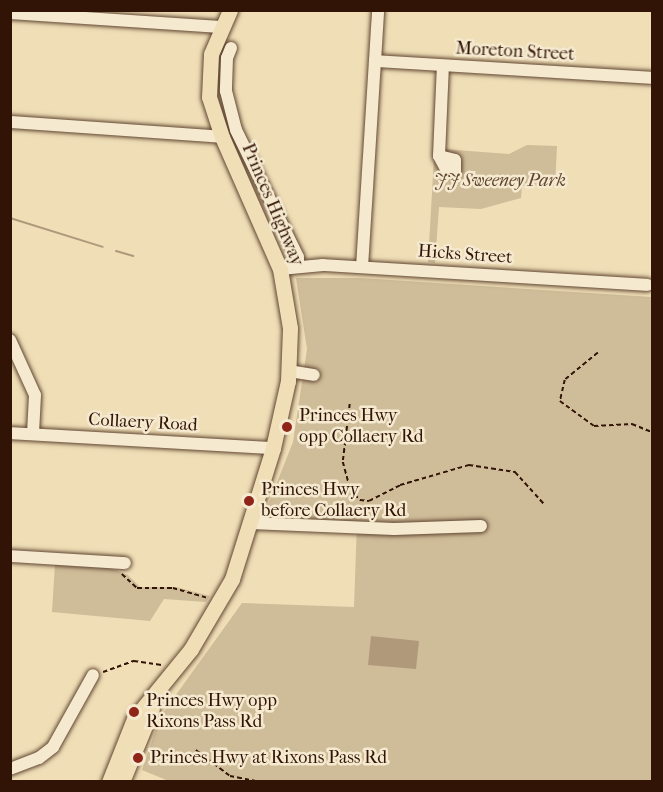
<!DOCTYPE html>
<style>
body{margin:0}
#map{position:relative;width:663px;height:792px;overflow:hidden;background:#efdeb6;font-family:"IM FELL French Canon",serif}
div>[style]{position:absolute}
.green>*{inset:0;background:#cfbc98}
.water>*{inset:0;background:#af997a}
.stream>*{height:2px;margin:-1px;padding:0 1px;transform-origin:1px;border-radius:1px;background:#af997a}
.path>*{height:1.5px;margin-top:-0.75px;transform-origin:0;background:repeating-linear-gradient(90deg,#321406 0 4.5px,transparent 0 7.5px)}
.roads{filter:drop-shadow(0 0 2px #614632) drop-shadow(0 0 2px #614632)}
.minor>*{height:12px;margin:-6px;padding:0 6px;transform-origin:6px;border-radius:6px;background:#f5ead0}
.major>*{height:15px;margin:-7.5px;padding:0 7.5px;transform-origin:7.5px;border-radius:7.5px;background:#efdeb6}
.dots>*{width:16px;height:16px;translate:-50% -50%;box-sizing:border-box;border:3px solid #f5ead0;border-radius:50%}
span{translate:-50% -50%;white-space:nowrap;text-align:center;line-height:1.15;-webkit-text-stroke:5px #f5ead0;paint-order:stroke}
.street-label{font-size:18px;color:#321406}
.park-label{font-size:18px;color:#614632;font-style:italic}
.poi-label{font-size:18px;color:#321406}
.left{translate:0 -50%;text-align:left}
.frame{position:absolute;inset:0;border:12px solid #321406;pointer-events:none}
</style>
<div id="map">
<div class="green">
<i style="clip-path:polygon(439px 71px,442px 149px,509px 154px,527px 145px,557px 146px,555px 186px,522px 186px,521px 198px,481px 209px,439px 207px,435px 263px,428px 262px)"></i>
<i style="clip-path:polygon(296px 278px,360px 278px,652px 297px,652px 781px,171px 782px,142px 770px,160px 717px,242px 603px,354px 607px,357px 523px,264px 515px,293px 442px,307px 349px)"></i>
<i style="clip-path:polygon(55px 563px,105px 566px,128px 575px,140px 587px,176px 587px,210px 596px,206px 602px,164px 599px,150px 621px,52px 612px)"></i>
</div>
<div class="water">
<i style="clip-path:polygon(371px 636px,419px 641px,416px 669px,368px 665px)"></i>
</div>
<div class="stream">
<i style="left:10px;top:218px;width:97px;rotate:17.3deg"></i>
<i style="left:116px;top:251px;width:18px;rotate:16deg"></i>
</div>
<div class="path">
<i style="left:598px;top:353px;width:43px;rotate:140.7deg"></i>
<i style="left:565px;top:380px;width:22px;rotate:103deg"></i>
<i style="left:560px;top:401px;width:42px;rotate:36.3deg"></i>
<i style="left:594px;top:426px;width:38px;rotate:-3deg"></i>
<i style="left:632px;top:424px;width:22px;rotate:22deg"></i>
<i style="left:350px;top:404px;width:58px;rotate:96.9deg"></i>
<i style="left:343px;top:462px;width:28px;rotate:75deg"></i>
<i style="left:350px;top:489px;width:15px;rotate:48deg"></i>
<i style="left:360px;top:500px;width:9px;rotate:6deg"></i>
<i style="left:369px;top:501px;width:35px;rotate:-27deg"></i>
<i style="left:400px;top:485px;width:72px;rotate:-16.2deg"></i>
<i style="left:469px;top:465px;width:47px;rotate:8.7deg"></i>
<i style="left:515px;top:472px;width:43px;rotate:47.8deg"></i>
<i style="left:122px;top:574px;width:21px;rotate:43deg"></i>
<i style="left:137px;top:588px;width:36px"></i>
<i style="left:173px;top:588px;width:36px;rotate:16deg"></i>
<i style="left:103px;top:672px;width:33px;rotate:-20deg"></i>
<i style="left:134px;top:661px;width:28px;rotate:8deg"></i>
<i style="left:196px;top:750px;width:43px;rotate:37.4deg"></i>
<i style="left:230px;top:776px;width:32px;rotate:11deg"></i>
</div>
<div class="roads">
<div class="minor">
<i style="left:10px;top:13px;width:211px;rotate:3.8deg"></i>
<i style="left:231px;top:48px;width:11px;rotate:112deg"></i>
<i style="left:227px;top:58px;width:33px;rotate:92deg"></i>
<i style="left:226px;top:91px;width:40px;rotate:75.6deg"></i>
<i style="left:236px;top:130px;width:141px;rotate:64deg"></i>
<i style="left:298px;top:257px;width:8px;rotate:90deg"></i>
<i style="left:375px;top:61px;width:278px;rotate:3.5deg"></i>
<i style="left:10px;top:122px;width:213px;rotate:4deg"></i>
<i style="left:439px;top:156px;width:16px;rotate:14deg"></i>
<i style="left:455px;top:160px;width:11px;rotate:90deg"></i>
<i style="left:455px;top:171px;width:8px;rotate:180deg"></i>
<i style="left:447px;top:171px;width:17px;rotate:-118deg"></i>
<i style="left:439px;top:156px;width:90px;rotate:-87.5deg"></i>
<i style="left:362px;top:267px;width:257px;rotate:-86.4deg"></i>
<i style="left:280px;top:269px;width:43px;rotate:-5.3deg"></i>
<i style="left:323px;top:265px;width:325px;rotate:3.5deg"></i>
<i style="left:10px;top:340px;width:60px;rotate:65.6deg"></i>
<i style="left:35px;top:395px;width:39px;rotate:93deg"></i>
<i style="left:289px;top:371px;width:25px;rotate:9deg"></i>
<i style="left:10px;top:433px;width:263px;rotate:3.3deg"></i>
<i style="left:251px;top:523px;width:143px;rotate:2.4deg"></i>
<i style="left:394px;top:529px;width:87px;rotate:-2deg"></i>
<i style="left:10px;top:556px;width:115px;rotate:3.5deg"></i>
<i style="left:10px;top:769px;width:31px;rotate:-21deg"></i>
<i style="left:39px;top:758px;width:18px;rotate:-38deg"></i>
<i style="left:53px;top:747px;width:82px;rotate:-60.9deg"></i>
</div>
<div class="major">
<i style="left:109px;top:782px;width:68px;rotate:-68.4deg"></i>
<i style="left:134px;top:719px;width:90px;rotate:-50.8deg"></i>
<i style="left:191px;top:649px;width:81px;rotate:-59.6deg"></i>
<i style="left:232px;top:579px;width:137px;rotate:-72.6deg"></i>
<i style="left:273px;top:448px;width:69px;rotate:-77.4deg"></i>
<i style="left:288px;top:381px;width:53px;rotate:-87.8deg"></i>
<i style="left:290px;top:328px;width:60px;rotate:-99.6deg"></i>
<i style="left:280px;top:269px;width:144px;rotate:-113.7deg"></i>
<i style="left:222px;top:137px;width:42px;rotate:-108deg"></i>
<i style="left:209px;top:97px;width:43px;rotate:-87.3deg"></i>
<i style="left:211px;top:54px;width:48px;rotate:-66.6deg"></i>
<i style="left:122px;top:782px;width:79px;rotate:-67.7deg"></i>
</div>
</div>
<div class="dots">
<i style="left:287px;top:427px;background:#8f2418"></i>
<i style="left:249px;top:501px;background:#8f2418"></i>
<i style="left:134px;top:712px;background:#8f2418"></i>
<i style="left:138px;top:758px;background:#8f2418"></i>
</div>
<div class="street-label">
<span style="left:515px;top:52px;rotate:3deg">Moreton Street</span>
<span style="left:272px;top:205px;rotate:67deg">Princes Highway</span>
<span style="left:465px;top:255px;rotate:4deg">Hicks Street</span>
<span style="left:143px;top:423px;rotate:3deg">Collaery Road</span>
</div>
<div class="park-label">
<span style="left:500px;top:181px">JJ Sweeney Park</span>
</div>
<div class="poi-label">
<span class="left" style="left:299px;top:427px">Princes Hwy<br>opp Collaery Rd</span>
<span class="left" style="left:261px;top:501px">Princes Hwy<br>before Collaery Rd</span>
<span class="left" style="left:146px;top:712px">Princes Hwy opp<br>Rixons Pass Rd</span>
<span class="left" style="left:150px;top:758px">Princes Hwy at Rixons Pass Rd</span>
</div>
<div class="frame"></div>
</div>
